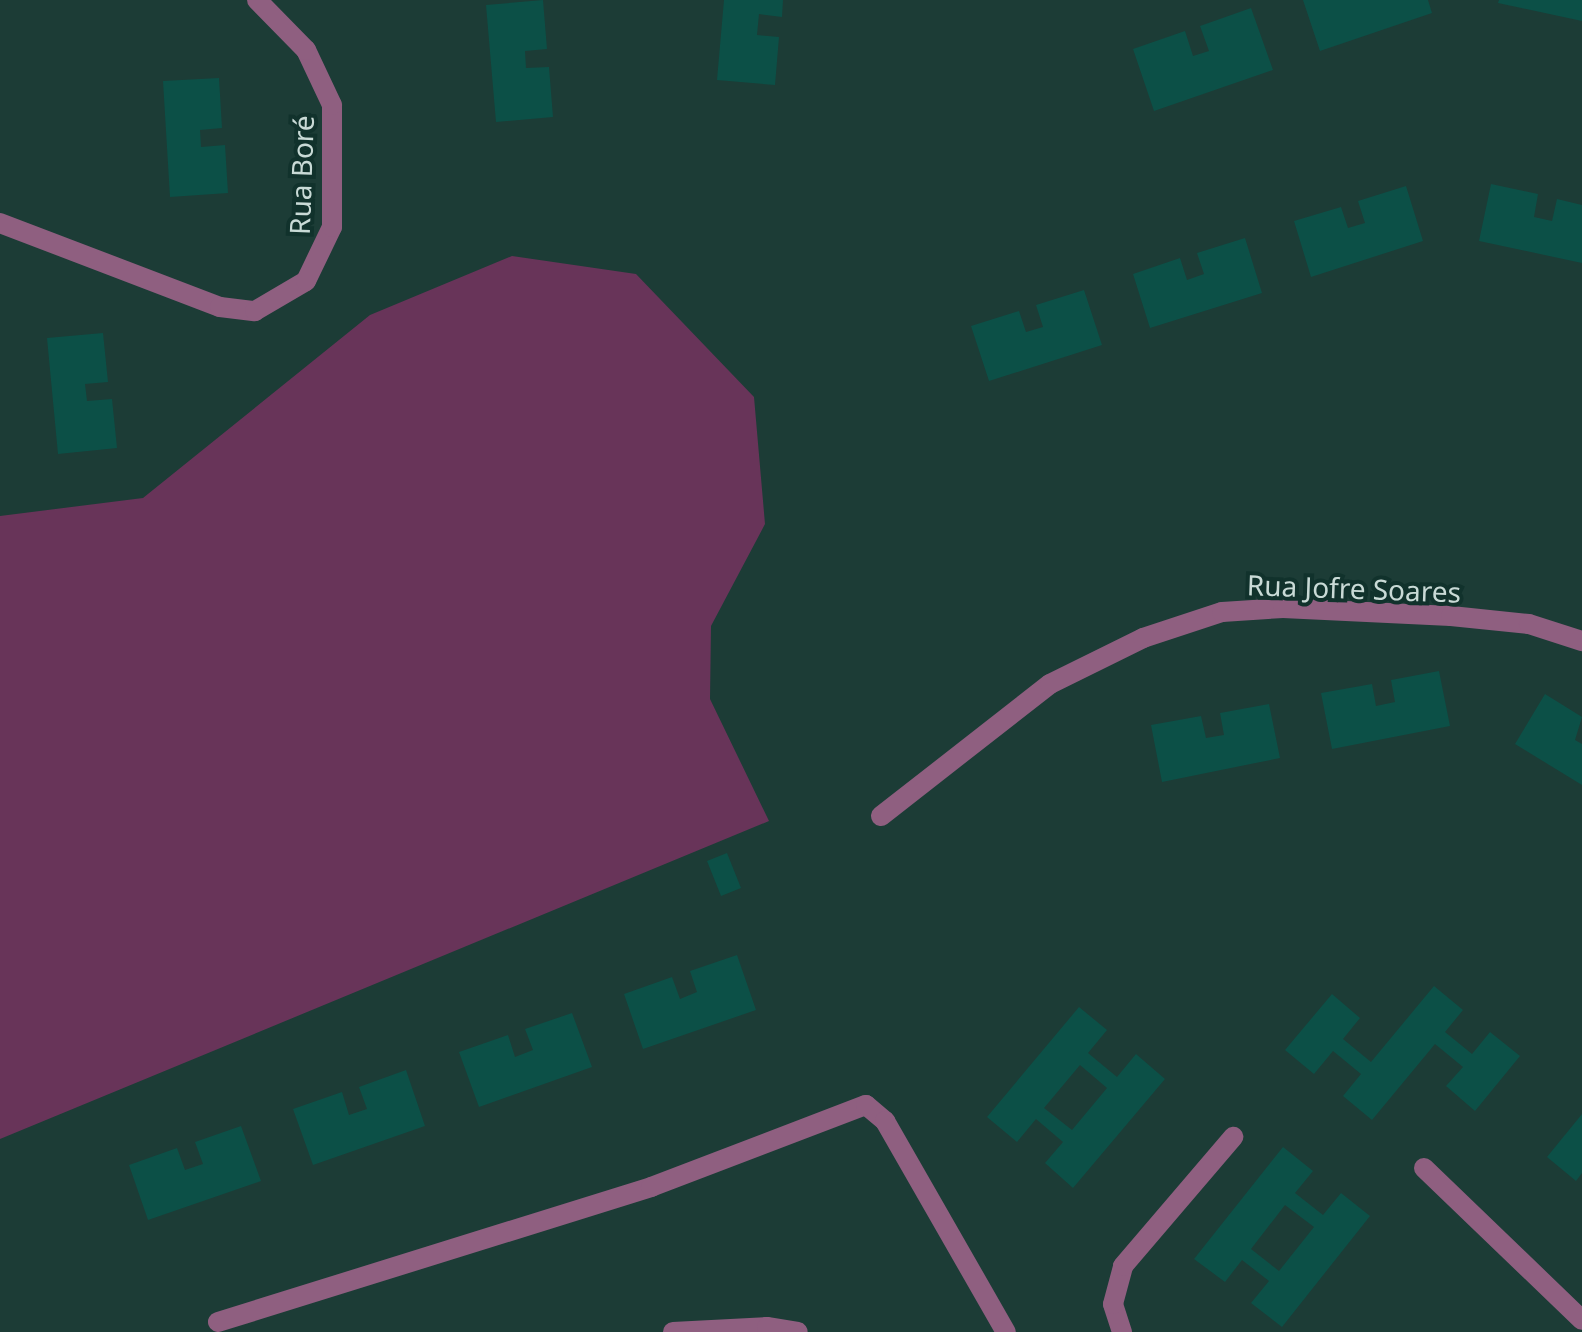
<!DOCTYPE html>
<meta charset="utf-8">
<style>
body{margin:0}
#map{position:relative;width:1582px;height:1332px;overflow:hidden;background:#1c3c36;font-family:"Noto Sans",sans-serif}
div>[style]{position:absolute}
.green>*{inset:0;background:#683459}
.building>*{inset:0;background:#0c5047}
.minor>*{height:20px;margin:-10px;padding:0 10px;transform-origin:10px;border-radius:10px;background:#8f5f80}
span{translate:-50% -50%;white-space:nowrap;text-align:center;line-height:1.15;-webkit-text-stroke:8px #11322c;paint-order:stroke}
.street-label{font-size:28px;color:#c9dad6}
</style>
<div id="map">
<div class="green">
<i style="clip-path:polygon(512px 256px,636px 274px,754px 397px,765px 524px,711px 626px,710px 699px,769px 821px,0 1139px,0 516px,143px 498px,370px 315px)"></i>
</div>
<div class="building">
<i style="clip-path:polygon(543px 0,547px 49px,525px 51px,526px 68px,549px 67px,553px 117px,496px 122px,486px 5px)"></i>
<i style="clip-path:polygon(724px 0,783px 0,782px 17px,759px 14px,757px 35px,779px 37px,775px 85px,717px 80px)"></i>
<i style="clip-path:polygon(1303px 0,1428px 0,1432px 13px,1320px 51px)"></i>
<i style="clip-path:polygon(1499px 0,1582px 0,1582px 21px,1498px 3px)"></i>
<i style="clip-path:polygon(1251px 8px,1273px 70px,1154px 111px,1133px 49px,1185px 31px,1193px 56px,1209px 51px,1200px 26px)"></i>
<i style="clip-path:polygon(219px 78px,222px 128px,200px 130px,201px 147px,225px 145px,228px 193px,170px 197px,163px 81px)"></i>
<i style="clip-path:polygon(1491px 184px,1538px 194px,1534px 217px,1552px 221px,1557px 199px,1582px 205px,1582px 263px,1479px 241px)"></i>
<i style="clip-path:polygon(1406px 186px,1423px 241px,1311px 277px,1294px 221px,1341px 207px,1348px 228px,1365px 223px,1358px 201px)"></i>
<i style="clip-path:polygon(1245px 238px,1262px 293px,1150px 328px,1133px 274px,1180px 258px,1187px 280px,1204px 274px,1197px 253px)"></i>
<i style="clip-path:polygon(1084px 290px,1102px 345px,989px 381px,971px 326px,1019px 311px,1026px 332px,1043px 327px,1036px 305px)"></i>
<i style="clip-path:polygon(103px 333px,108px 382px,85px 384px,87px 401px,112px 399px,117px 448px,58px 454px,47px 338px)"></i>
<i style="clip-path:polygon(1439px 671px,1450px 726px,1332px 749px,1321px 693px,1372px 684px,1376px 706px,1395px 702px,1391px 680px)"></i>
<i style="clip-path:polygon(1545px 694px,1582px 717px,1575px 740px,1582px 744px,1582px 785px,1515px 744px)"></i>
<i style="clip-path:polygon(1269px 704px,1280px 758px,1162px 782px,1151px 725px,1201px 716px,1206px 738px,1224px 735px,1220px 713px)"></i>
<i style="clip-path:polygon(727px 853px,741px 888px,721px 896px,707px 861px)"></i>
<i style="clip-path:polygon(737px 955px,756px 1010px,643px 1049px,624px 994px,672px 977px,680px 999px,697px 992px,690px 971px)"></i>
<i style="clip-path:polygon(1434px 986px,1463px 1010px,1445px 1032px,1472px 1054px,1490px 1032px,1520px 1056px,1475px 1111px,1446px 1086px,1463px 1067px,1435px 1044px,1372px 1120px,1343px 1096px,1361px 1074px,1333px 1051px,1314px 1074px,1285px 1050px,1332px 994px,1360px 1018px,1343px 1039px,1371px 1062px)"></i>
<i style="clip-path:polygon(evenodd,1079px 1007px,1107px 1030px,1088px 1053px,1117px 1077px,1136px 1054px,1165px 1079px,1073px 1188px,1045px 1163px,1063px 1142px,1036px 1119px,1017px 1142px,987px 1117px,1079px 1007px,1080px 1065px,1107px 1088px,1072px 1130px,1044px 1108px,1080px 1065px)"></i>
<i style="clip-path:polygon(572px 1013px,592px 1067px,479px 1107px,459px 1052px,508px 1035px,515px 1057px,533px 1050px,525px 1029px)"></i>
<i style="clip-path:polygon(406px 1070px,425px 1126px,313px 1165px,293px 1109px,342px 1092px,349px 1115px,367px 1109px,359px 1087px)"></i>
<i style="clip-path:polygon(1582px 1114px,1582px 1173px,1576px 1181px,1547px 1157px)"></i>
<i style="clip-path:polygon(241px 1126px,261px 1181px,148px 1220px,129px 1165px,177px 1148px,185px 1170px,203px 1164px,195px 1142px)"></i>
<i style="clip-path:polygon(evenodd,1283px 1147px,1313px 1171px,1295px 1193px,1323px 1215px,1341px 1193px,1370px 1216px,1282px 1327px,1251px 1303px,1269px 1281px,1242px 1260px,1225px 1282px,1194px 1259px,1283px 1147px,1285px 1205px,1314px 1227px,1279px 1271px,1251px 1249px,1285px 1205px)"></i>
</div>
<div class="minor">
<i style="left:0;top:223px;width:235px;rotate:20.9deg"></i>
<i style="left:220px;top:307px;width:35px;rotate:7deg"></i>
<i style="left:255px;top:311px;width:59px;rotate:-30.5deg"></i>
<i style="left:306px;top:281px;width:60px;rotate:-64.3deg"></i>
<i style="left:332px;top:227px;width:122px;rotate:-90deg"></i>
<i style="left:332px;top:105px;width:61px;rotate:-115.3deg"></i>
<i style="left:306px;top:50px;width:70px;rotate:-134.4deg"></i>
<i style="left:881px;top:816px;width:214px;rotate:-38deg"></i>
<i style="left:1050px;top:684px;width:104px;rotate:-26.3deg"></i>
<i style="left:1143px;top:638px;width:83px;rotate:-18.2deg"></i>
<i style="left:1222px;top:612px;width:61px;rotate:-3.8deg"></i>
<i style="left:1283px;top:608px;width:168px;rotate:2.7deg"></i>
<i style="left:1451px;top:616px;width:78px;rotate:5.9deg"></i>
<i style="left:1529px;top:624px;width:56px;rotate:17.8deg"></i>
<i style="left:1424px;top:1168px;width:219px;rotate:43.9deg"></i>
<i style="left:218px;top:1322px;width:454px;rotate:-17.3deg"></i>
<i style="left:651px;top:1187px;width:230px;rotate:-20.9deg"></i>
<i style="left:866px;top:1105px;width:25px;rotate:40deg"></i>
<i style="left:885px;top:1121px;width:243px;rotate:60.2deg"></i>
<i style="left:673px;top:1332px;width:94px;rotate:-3deg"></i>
<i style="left:767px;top:1327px;width:31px;rotate:9deg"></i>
<i style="left:1122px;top:1332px;width:29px;rotate:-108deg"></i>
<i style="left:1113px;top:1304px;width:39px;rotate:-75deg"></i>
<i style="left:1123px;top:1266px;width:170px;rotate:-49.5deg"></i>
</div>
<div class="street-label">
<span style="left:301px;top:175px;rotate:-88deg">Rua Boré</span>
<span style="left:1354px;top:588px;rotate:2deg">Rua Jofre Soares</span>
</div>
</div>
